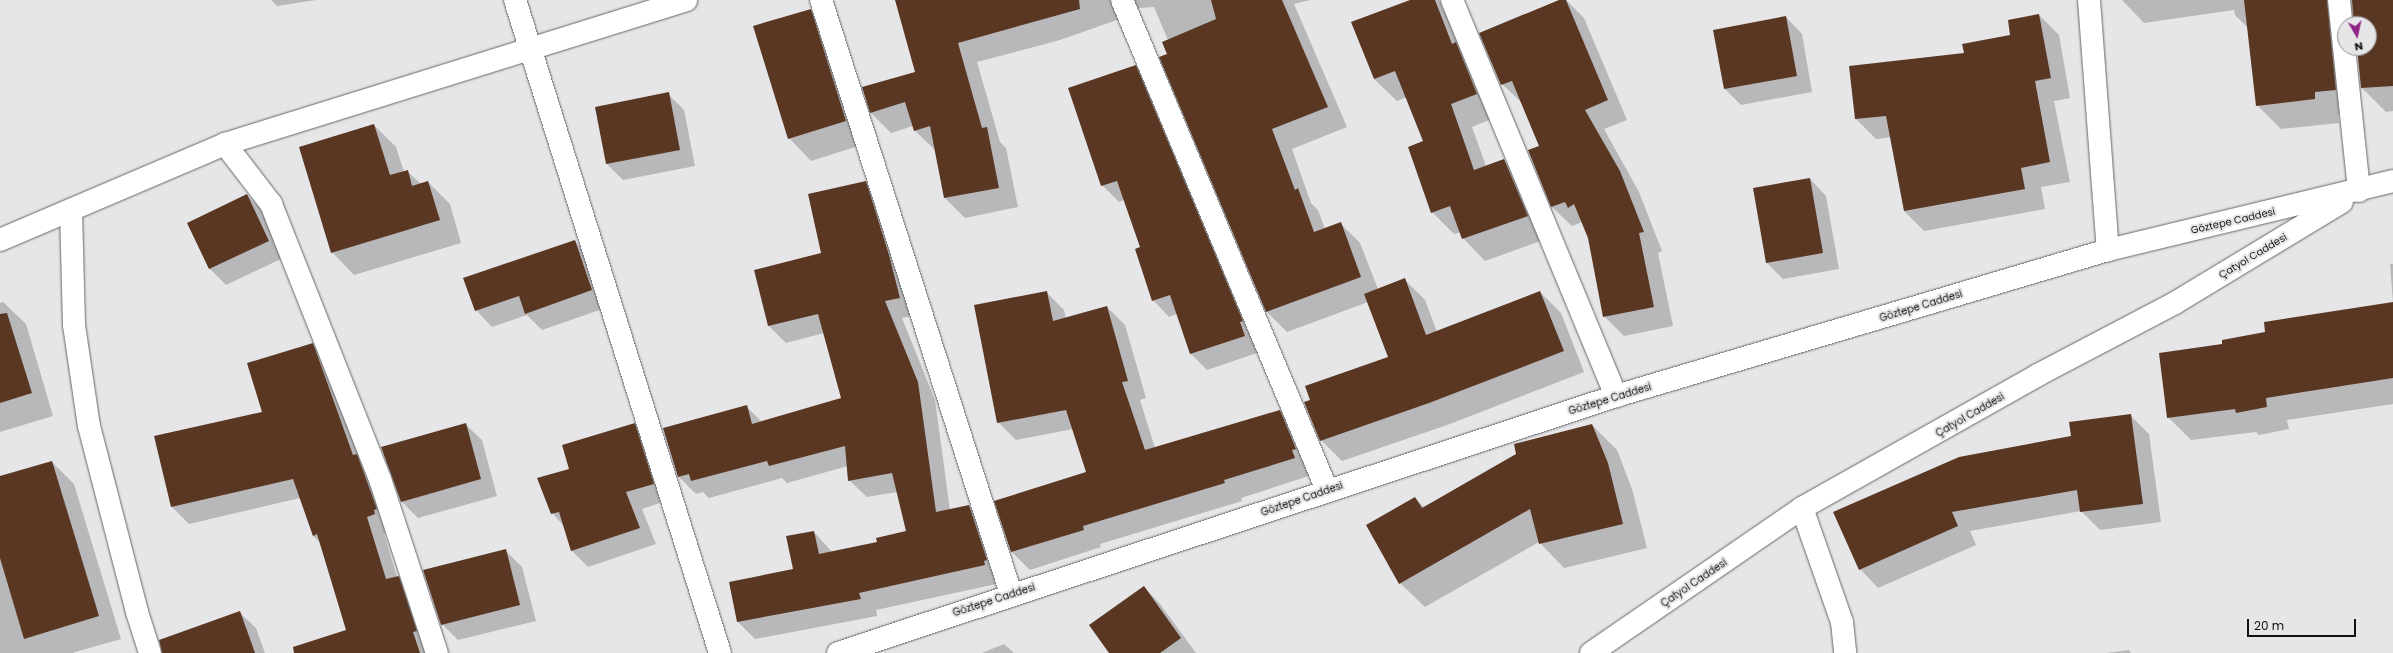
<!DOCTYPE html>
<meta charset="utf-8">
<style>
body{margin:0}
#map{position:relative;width:2393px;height:653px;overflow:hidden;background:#e6e6e9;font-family:Poppins,sans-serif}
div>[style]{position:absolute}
.shadow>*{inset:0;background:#0003}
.building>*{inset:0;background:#593722}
.roads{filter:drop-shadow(0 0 1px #666669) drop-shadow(0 0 1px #666669)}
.minor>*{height:22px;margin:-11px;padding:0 11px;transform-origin:11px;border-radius:11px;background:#fff}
.tertiary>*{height:22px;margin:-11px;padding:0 11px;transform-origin:11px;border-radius:11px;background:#fff}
span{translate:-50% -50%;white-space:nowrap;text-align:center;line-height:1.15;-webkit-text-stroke:4px #e6e6e9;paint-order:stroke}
.street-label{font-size:10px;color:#131213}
.north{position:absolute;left:2337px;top:16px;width:40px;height:40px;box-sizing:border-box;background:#e6e6e9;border:1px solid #929193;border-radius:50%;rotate:171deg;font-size:11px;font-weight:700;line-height:16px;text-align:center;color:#131213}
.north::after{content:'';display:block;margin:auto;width:14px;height:18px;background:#912487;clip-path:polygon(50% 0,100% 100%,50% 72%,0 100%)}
.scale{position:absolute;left:2247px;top:619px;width:109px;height:18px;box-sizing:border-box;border:2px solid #131213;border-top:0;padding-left:5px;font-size:12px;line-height:14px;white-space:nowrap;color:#131213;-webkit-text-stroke:3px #e6e6e9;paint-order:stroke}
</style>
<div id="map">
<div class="shadow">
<i style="clip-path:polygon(271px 0,316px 0,277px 6px)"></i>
<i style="clip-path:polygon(896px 0,1310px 0,1294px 4px,1347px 127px,1292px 149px,1311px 203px,1318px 210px,1325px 229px,1340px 223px,1360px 243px,1378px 289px,1404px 279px,1425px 300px,1437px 332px,1540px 292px,1561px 313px,1584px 372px,1450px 424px,1342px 461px,1321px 440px,1390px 358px,1368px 302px,1287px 332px,1267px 312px,1161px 57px,1169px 55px,1168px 40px,1154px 7px,1138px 8px,1131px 15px,1060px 40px,977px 62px,1000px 142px,1006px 148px,1018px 207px,965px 218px,945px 198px,935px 150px,914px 130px,913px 126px,891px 133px,871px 113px,863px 88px,916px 73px)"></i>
<i style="clip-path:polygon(1413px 0,1439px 0,1454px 15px,1499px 116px,1472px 127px,1486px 166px,1504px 160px,1526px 182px,1549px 238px,1485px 261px,1463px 238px,1461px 232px,1454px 234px,1432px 212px,1424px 142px,1407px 97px,1397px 101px,1374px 79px)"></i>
<i style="clip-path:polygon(1562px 0,1566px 0,1584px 18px,1627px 120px,1604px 129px,1639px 192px,1662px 251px,1658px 253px,1673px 326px,1624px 336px,1604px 316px,1589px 237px,1582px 222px,1572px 226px,1552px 207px,1540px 146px,1522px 103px,1502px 84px)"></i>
<i style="clip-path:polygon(2122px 0,2393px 0,2393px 111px,2386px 112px,2362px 88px,2358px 48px,2369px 48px,2369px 24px,2355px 24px,2354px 16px,2351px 24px,2359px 114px,2338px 115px,2339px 123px,2281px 129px,2257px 105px,2248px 28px,2235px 15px,2234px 10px,2144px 23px)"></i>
<i style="clip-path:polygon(810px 10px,833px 32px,868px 143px,811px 161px,789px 138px)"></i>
<i style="clip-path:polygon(2039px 15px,2059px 35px,2070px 98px,2054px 101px,2070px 182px,2041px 187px,2045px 209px,1924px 231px,1904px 211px,1891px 137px,1876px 139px,1856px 119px,1965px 54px,2012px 36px)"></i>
<i style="clip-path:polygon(1786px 17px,1802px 34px,1812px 92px,1741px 105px,1725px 89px)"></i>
<i style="clip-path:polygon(1135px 66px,1151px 82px,1260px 352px,1207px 370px,1191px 354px,1177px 314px,1169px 317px,1153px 300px,1141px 248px,1124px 200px,1119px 202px,1102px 185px)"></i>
<i style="clip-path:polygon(668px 94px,684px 110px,695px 166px,623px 180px,607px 164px)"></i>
<i style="clip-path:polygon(374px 125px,396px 147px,404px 172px,407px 171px,421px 184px,428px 182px,450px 204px,461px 243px,354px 275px,332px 252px)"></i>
<i style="clip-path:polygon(1810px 179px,1826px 196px,1839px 269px,1783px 279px,1767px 263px)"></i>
<i style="clip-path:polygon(866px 183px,883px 200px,916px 315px,902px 318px,935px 400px,950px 510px,969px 506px,986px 523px,1001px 583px,876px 610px,877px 616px,755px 639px,738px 622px,730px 583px,794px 570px,814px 532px,832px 552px,879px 543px,907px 532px,897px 492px,867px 497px,849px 480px,848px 466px,787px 483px,782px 478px,709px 498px,703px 492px,696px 494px,679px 477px,747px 407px,762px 422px,842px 399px,824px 333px,786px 343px,769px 326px,822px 254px)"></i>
<i style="clip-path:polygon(247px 195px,263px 211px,285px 257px,226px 285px,210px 269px,189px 223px)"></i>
<i style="clip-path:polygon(575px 241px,591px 257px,608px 307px,542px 330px,527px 315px,492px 327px,476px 310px)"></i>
<i style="clip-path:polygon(2390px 264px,2393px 264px,2393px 404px,2287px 420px,2289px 429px,2259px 435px,2256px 432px,2191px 440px,2168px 417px,2224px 345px,2266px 332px,2393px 303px)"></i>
<i style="clip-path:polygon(1046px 292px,1064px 310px,1066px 319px,1107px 307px,1125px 325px,1146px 398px,1140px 400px,1155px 448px,1280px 411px,1298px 429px,1312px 475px,1241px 498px,1242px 501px,1100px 544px,1101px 547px,1030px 570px,1012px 552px,996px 501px,1087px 473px,1073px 429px,1016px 440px,998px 422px)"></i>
<i style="clip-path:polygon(3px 302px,26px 324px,53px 416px,0 432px,0 303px)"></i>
<i style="clip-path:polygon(312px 344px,330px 362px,392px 531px,384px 534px,397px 577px,416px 594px,431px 653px,321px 653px,347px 631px,321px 543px,313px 536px,300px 498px,189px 524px,172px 507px,263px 412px)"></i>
<i style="clip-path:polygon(2130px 415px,2149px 434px,2161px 522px,2100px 530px,2081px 511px,1970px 531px,1976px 545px,1878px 588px,1860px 569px,2072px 437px)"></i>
<i style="clip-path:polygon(465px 424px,482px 440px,497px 496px,418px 518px,402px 502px)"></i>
<i style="clip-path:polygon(634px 424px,651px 441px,669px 500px,642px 509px,656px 544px,588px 567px,572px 551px,564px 526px,552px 513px,570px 470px)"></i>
<i style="clip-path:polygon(1592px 425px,1617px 450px,1632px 489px,1647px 548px,1564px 568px,1539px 542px,1425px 607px,1400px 583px,1415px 498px,1424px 507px)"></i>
<i style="clip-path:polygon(52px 462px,74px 484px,121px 639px,72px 653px,0 653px,0 477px)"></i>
<i style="clip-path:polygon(506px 551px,522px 567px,536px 621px,458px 640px,442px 624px)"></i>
<i style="clip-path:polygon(1144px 587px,1160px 604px,1196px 653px,1110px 653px)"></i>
<i style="clip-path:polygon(239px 612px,256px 628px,265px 653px,182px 653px)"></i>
<i style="clip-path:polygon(1004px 644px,1014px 653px,982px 653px)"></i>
<i style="clip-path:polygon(2129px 650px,2131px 653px,2106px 653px)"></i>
</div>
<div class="building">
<i style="clip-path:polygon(895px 0,1079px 0,1080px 9px,958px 43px,982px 128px,987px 127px,999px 188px,944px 198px,930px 126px,914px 131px,905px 102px,870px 113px,862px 87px,915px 72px)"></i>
<i style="clip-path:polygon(1211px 0,1282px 0,1328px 107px,1272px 129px,1295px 190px,1298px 188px,1314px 232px,1341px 222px,1361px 277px,1266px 312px,1159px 57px,1167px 54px,1162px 42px,1216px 19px)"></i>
<i style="clip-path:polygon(1410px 0,1435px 0,1452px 44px,1456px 42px,1477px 94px,1451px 104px,1474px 170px,1504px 159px,1528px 216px,1462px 239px,1450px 206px,1431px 213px,1408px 147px,1423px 141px,1395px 71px,1374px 79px,1351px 22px)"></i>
<i style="clip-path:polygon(1559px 0,1566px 0,1608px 100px,1585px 110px,1620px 171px,1644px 232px,1639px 233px,1654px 307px,1603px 317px,1588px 238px,1574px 204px,1568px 208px,1565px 202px,1551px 207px,1528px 150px,1539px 146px,1512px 81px,1501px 85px,1479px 33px)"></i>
<i style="clip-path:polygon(2244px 0,2327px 0,2336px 90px,2315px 92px,2315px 99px,2256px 106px)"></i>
<i style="clip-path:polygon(2352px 0,2393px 0,2393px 86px,2361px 88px,2357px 48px,2369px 48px,2369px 24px,2354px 24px)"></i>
<i style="clip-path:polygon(811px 9px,846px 121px,788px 139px,753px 26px)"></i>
<i style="clip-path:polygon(2039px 14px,2051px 78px,2035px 81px,2050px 162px,2021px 168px,2025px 189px,1904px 211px,1886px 116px,1855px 119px,1849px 66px,1964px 53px,1962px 44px,2010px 35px,2008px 20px)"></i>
<i style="clip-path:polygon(1786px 16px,1797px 76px,1724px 89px,1713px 30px)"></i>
<i style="clip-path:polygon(1136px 65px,1243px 321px,1240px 322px,1245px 336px,1190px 354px,1170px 295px,1152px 301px,1135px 249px,1140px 247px,1117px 181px,1101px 186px,1068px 88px)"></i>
<i style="clip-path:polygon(669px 92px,680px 150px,606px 164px,595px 107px)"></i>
<i style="clip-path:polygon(374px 124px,390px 175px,408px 170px,412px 186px,428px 181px,440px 220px,331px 253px,299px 147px)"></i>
<i style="clip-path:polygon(1810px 178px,1823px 253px,1766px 263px,1753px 188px)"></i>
<i style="clip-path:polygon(866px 181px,889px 255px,900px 298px,885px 301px,918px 382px,936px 512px,969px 505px,987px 560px,984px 561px,985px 565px,859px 593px,861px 599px,737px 622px,729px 582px,793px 569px,786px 536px,814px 531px,819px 554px,877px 542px,876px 538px,906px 531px,892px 473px,848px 481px,845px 446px,769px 466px,767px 461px,691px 481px,689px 474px,678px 477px,663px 428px,747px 405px,752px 424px,841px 398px,818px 314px,768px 326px,754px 270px,821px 253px,808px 194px)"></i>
<i style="clip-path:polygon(247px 194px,269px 241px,209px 269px,187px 223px)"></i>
<i style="clip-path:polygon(575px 240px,592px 290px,525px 314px,519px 296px,475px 311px,463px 278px)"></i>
<i style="clip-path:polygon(1405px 278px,1426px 335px,1540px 291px,1564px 351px,1429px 403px,1320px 441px,1304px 402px,1310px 400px,1305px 386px,1388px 357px,1364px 294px)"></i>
<i style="clip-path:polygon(1047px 291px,1053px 321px,1107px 306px,1128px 381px,1122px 382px,1145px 450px,1280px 410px,1296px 449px,1292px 450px,1295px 458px,1224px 480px,1225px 483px,1083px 526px,1084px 530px,1011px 552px,994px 501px,1086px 472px,1066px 410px,997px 423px,974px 305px)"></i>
<i style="clip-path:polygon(2393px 302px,2393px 378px,2266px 398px,2267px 407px,2236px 413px,2235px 409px,2167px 418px,2159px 353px,2222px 344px,2222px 340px,2265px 332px,2264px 322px)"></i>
<i style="clip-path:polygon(7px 313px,32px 393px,0 403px,0 314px)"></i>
<i style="clip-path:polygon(313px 343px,353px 455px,357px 454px,377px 509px,374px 510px,375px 514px,367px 517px,386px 579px,399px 576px,417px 631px,413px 632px,420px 653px,294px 653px,293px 647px,346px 630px,317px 534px,313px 536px,293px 479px,171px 507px,154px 436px,262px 412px,247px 363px)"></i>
<i style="clip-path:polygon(2131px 414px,2143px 504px,2080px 512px,2077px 490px,1952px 512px,1958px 526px,1859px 570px,1833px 512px,1959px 457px,2071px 436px,2069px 422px)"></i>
<i style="clip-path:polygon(466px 423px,481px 479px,401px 502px,381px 447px)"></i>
<i style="clip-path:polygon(635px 423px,654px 484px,626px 492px,640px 528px,571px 551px,559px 512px,551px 514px,537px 478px,569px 469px,562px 445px)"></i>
<i style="clip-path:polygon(1592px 424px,1608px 463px,1623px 524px,1539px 544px,1530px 509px,1399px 584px,1366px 525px,1415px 497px,1422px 508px,1516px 454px,1514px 444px)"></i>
<i style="clip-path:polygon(52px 461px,99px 616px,24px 639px,0 558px,0 476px)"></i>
<i style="clip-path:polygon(506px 549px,520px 605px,441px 625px,423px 570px)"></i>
<i style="clip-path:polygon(1144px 586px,1181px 638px,1160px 653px,1109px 653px,1089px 625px)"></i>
<i style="clip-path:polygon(240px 611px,255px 653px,162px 653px,159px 640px)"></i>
</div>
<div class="roads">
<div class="minor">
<i style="left:515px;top:0;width:684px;rotate:72.57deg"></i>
<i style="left:821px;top:0;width:624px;rotate:72.26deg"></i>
<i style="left:1122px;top:0;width:531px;rotate:67.3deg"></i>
<i style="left:1452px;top:0;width:429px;rotate:67.5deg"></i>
<i style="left:2089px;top:0;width:251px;rotate:85.7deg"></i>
<i style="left:2339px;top:0;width:192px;rotate:84deg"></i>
<i style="left:225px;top:144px;width:76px;rotate:52.5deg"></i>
<i style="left:271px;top:204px;width:296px;rotate:68.4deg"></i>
<i style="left:380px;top:479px;width:183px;rotate:71.9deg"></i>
<i style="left:71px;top:210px;width:115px;rotate:88.5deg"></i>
<i style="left:74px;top:325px;width:102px;rotate:81.6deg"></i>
<i style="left:89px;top:426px;width:192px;rotate:75.5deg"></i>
<i style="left:137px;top:612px;width:43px;rotate:72.4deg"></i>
<i style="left:0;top:240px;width:245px;rotate:-23.1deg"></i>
<i style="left:225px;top:144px;width:483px;rotate:-17.3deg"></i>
<i style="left:1802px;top:508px;width:121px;rotate:70.7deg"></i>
<i style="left:1842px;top:622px;width:31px;rotate:84deg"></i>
</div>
<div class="tertiary">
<i style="left:838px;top:653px;width:819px;rotate:-18.28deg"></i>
<i style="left:1616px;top:396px;width:513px;rotate:-16.53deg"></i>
<i style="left:2108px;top:250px;width:293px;rotate:-13.6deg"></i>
<i style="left:1591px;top:653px;width:256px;rotate:-34.5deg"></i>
<i style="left:1802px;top:508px;width:271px;rotate:-29.4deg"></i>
<i style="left:2038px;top:375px;width:155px;rotate:-27.7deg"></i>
<i style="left:2175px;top:303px;width:195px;rotate:-31.2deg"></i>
</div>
</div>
<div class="street-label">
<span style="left:2233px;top:221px;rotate:-13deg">Göztepe Caddesi</span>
<span style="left:2253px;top:256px;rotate:-31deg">Çatyol Caddesi</span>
<span style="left:1921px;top:306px;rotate:-17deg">Göztepe Caddesi</span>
<span style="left:1610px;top:399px;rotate:-17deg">Göztepe Caddesi</span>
<span style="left:1970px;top:415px;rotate:-30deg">Çatyol Caddesi</span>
<span style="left:1302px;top:499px;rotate:-19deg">Göztepe Caddesi</span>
<span style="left:1694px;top:583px;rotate:-34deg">Çatyol Caddesi</span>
<span style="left:994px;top:600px;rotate:-18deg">Göztepe Caddesi</span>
</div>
<div class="north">N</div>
<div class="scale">20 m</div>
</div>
